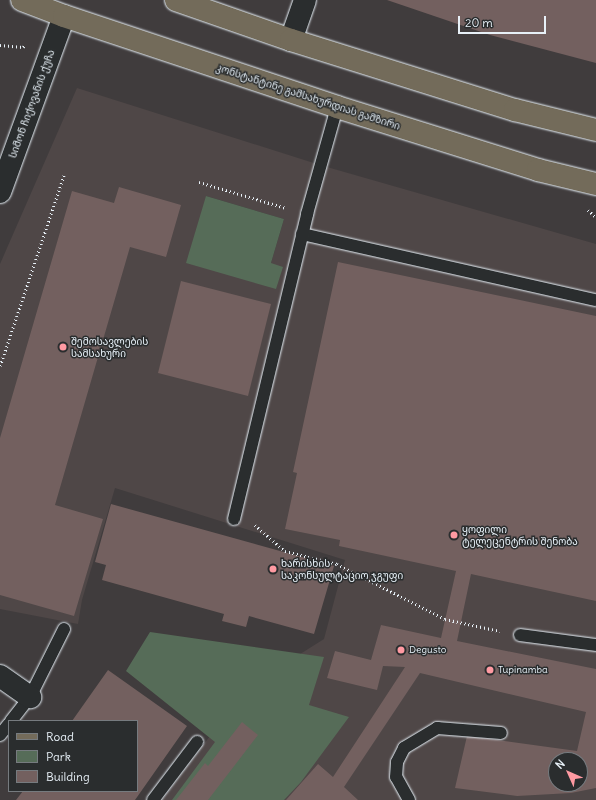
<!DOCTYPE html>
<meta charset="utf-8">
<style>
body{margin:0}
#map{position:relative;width:596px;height:800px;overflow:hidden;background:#403c3d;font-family:Delius,"Noto Sans Georgian",sans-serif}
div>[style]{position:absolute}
.built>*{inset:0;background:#4f4747}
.green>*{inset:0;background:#566c58}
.building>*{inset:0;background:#73605f}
.path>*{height:2.5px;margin-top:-1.25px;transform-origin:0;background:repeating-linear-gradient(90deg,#e8f1f8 0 1px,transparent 0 4px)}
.roads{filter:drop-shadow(0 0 1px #e8f1f8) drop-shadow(0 0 1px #e8f1f8)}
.service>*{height:12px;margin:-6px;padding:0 6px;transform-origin:6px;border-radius:6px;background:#2a2d2e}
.minor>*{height:22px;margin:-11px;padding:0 11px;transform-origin:11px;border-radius:11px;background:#2a2d2e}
.tertiary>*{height:22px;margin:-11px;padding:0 11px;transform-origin:11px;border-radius:11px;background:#2a2d2e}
.primary>*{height:22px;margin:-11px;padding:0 11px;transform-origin:11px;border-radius:11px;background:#736b5a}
.dots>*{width:11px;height:11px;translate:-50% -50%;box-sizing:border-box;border:2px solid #2a2d2e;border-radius:50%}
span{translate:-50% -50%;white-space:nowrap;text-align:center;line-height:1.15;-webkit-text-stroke:3px #2a2d2e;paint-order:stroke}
.street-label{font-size:10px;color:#e8f1f8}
.poi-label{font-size:10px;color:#e8f1f8}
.left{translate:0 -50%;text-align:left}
.legend{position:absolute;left:8px;top:720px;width:130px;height:72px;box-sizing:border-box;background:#2a2d2e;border:1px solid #767b7f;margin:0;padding:5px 7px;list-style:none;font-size:12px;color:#e8f1f8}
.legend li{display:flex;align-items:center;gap:8px;height:20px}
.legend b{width:20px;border:1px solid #767b7f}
.north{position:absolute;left:548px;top:752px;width:40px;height:40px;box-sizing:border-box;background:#2a2d2e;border:1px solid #767b7f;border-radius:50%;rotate:315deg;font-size:11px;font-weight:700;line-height:16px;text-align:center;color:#e8f1f8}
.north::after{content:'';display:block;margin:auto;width:14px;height:18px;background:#ff9aa2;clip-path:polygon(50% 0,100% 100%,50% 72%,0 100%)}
.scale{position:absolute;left:458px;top:16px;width:88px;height:18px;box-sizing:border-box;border:2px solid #e8f1f8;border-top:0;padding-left:5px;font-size:12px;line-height:14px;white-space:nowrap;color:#e8f1f8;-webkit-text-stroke:3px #2a2d2e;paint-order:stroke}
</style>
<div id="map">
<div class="built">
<i style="clip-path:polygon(evenodd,77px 88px,320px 165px,596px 244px,596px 800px,162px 800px,246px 688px,324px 639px,345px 560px,115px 488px,82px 600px,78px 624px,0 609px,0 264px,77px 88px,206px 196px,284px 219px,271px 263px,206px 196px,77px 88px,556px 760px,580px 760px,580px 784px,556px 784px,556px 760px)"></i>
</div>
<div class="green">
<i style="clip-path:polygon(206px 196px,284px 219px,271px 263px,283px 267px,276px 289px,186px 263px)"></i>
<i style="clip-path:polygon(150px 632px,324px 657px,309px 705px,349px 717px,301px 782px,284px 800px,172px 800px,215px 742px,126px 671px)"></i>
</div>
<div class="building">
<i style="clip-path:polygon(387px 0,596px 0,596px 63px,490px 35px)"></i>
<i style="clip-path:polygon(119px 187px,181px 205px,166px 257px,130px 247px,55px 505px,103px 519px,74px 616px,0 595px,0 438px,72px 191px,114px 203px)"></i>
<i style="clip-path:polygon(evenodd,338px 262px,596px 316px,596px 601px,471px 574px,457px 641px,596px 669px,596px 788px,571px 793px,517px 796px,455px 788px,467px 736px,577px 751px,586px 712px,420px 673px,344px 787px,358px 800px,286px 800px,318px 764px,333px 777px,405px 667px,383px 666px,377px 690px,327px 678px,335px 651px,371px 660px,381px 625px,441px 638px,456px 571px,339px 546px,340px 540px,285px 529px,297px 473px,293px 472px,338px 262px,556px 760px,580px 760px,580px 784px,556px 784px,556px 760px)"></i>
<i style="clip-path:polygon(181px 281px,271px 304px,248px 396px,158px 373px)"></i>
<i style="clip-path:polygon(111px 504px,334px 566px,314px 634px,249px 616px,246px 627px,222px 621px,224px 614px,102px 580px,106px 565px,95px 562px)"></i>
<i style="clip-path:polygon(108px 670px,187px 726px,135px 800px,16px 800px,23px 791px,137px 791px,137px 721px,72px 721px)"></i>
<i style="clip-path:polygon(242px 722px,258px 735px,208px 800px,176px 800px,205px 763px,208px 766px)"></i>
</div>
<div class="path">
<i style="left:0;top:45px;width:23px;rotate:5deg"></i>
<i style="left:23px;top:47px;width:3px;rotate:-45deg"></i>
<i style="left:199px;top:182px;width:91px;rotate:16.6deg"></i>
<i style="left:588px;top:210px;width:11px;rotate:41deg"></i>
<i style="left:0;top:366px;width:201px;rotate:-71.5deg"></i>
<i style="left:255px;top:525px;width:40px;rotate:41deg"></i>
<i style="left:285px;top:551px;width:54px;rotate:14deg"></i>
<i style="left:337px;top:564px;width:121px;rotate:27deg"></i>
<i style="left:445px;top:619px;width:56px;rotate:12.3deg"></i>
</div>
<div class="roads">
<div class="service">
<i style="left:302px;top:234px;width:301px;rotate:12.7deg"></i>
<i style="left:234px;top:519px;width:314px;rotate:-76.5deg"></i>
<i style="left:307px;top:214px;width:111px;rotate:-74.3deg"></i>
<i style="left:520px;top:635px;width:77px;rotate:7.5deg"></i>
<i style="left:11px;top:721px;width:31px;rotate:-52deg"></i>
<i style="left:30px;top:697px;width:76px;rotate:-63.4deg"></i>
<i style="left:0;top:735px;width:14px;rotate:-51deg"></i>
<i style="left:153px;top:800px;width:73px;rotate:-52.8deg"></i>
<i style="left:409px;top:800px;width:26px;rotate:-119deg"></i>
<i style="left:396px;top:777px;width:15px;rotate:-86deg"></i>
<i style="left:397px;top:762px;width:16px;rotate:-63deg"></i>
<i style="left:404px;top:748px;width:39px;rotate:-31deg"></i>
<i style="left:437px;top:728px;width:64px;rotate:4.5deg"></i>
</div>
<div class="minor">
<i style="left:291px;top:40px;width:42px;rotate:-70.7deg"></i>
<i style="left:0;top:676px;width:37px;rotate:35deg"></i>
</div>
<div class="tertiary">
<i style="left:0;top:192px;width:187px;rotate:-70deg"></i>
</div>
<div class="primary">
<i style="left:22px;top:0;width:45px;rotate:20.9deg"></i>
<i style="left:64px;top:16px;width:288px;rotate:18.4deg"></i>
<i style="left:337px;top:107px;width:211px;rotate:17.4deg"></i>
<i style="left:538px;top:170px;width:60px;rotate:13.6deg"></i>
<i style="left:176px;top:0;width:122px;rotate:19.2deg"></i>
<i style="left:291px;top:40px;width:235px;rotate:17.4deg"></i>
<i style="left:515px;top:110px;width:83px;rotate:13.9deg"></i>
</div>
</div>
<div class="dots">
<i style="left:63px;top:347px;background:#ff9aa2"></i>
<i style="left:454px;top:535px;background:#ff9aa2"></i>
<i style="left:273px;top:569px;background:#ff9aa2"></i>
<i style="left:401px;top:650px;background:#ff9aa2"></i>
<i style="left:490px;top:670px;background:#ff9aa2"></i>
</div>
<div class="street-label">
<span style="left:308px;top:97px;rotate:18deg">კონსტანტინე გამსახურდიას გამზირი</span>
<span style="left:32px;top:104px;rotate:-70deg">სიმონ ჩიქოვანის ქუჩა</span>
</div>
<div class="poi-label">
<span class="left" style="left:71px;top:347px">შემოსავლების<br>სამსახური</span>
<span class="left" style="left:462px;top:535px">ყოფილი<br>ტელეცენტრის შენობა</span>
<span class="left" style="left:281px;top:569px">ხარისხის<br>საკონსულტაციო ჯგუფი</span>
<span class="left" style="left:409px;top:650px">Degusto</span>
<span class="left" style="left:498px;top:670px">Tupinamba</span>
</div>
<ul class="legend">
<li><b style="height:5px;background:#736b5a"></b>Road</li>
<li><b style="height:11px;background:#566c58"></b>Park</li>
<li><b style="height:11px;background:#73605f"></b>Building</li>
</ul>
<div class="north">N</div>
<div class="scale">20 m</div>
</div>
